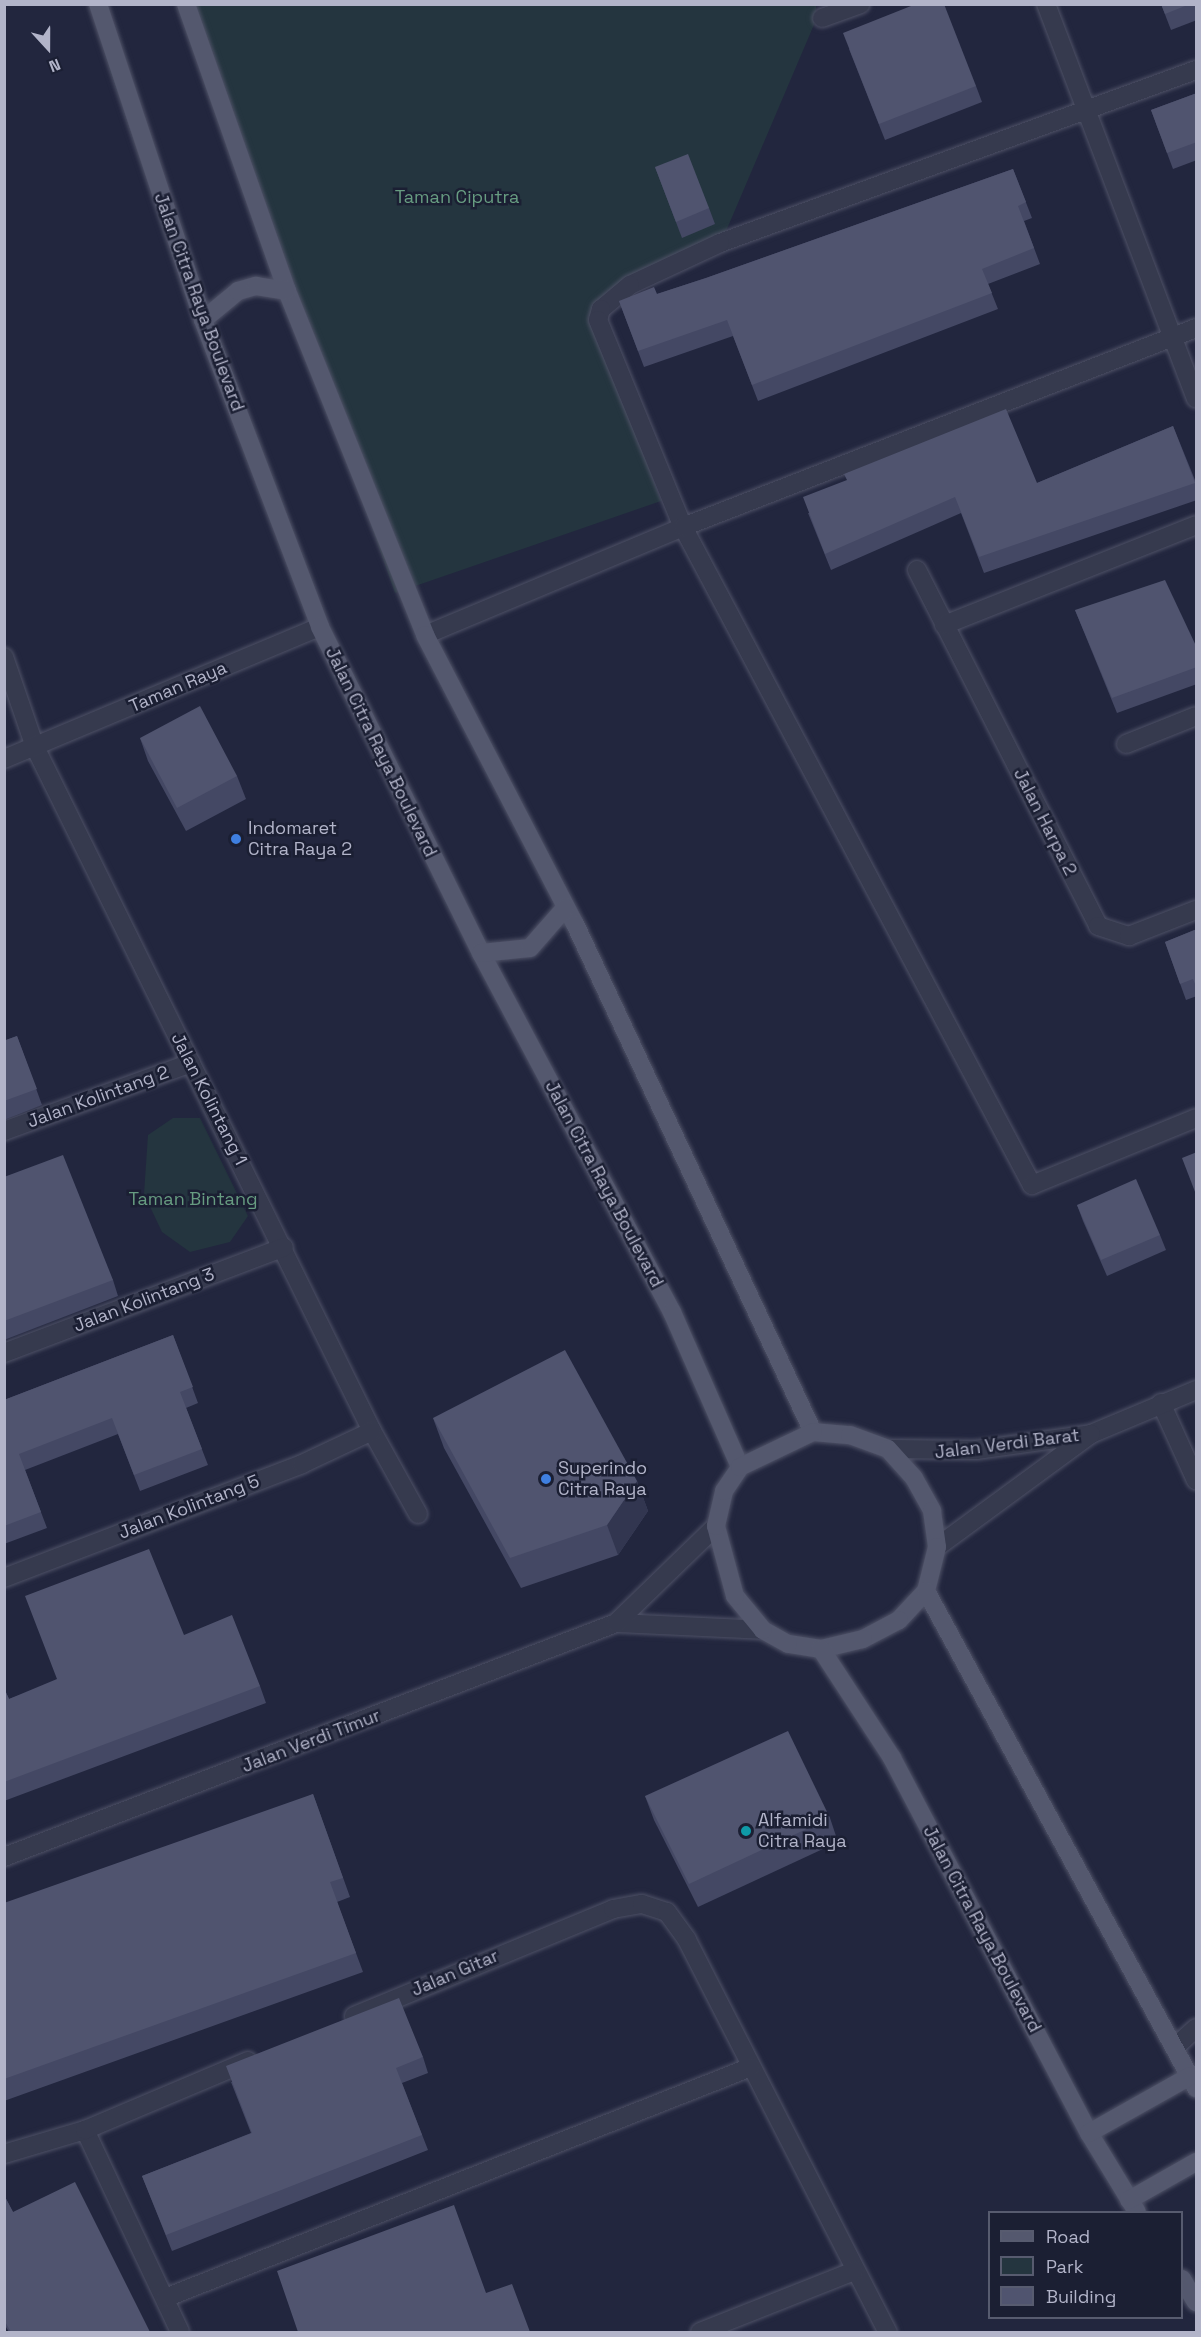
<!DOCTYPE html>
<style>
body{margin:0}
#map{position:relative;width:1201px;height:2337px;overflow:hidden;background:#22263e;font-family:"Space Grotesk",sans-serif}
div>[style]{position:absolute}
.green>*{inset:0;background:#24353f}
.roads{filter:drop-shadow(0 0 2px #4e5166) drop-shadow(0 0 2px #4e5166)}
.minor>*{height:18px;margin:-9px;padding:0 9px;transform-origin:9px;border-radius:9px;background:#363a4e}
.major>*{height:18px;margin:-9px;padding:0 9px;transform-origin:9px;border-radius:9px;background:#54586e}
.wall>*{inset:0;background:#444864}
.shaded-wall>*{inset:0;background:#323650}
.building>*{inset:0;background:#50546f}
.dots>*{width:16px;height:16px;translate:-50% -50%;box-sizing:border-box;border:3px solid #1b1f33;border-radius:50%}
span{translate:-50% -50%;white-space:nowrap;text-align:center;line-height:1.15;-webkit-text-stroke:5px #1b1f33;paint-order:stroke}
.park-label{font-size:18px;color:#679c81}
.street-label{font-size:18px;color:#b2b4c9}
.poi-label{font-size:18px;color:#b2b4c9}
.left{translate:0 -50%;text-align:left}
.frame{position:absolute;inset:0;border:6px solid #b2b4c9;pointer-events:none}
.legend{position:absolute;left:988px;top:2211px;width:195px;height:108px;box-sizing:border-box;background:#1b1f33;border:2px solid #575b6f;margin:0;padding:8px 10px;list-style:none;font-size:18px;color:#b2b4c9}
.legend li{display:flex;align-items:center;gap:12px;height:30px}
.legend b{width:30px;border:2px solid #575b6f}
.north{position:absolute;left:18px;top:18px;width:60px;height:60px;-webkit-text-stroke:4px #1b1f33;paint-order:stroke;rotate:159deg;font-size:16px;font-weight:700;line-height:24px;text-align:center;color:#b2b4c9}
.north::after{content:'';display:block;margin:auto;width:21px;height:27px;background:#b2b4c9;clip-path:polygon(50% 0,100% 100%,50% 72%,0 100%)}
</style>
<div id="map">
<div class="green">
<i style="clip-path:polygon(187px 5px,816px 5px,816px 20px,721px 243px,630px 286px,598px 329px,661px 501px,395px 593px)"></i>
<i style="clip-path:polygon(173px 1118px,200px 1118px,248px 1216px,230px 1242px,190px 1252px,162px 1232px,144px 1194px,148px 1135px)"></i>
</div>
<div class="roads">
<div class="minor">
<i style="left:1046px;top:4px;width:422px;rotate:69.2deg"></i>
<i style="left:822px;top:18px;width:41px;rotate:-19.7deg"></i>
<i style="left:1196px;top:70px;width:506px;rotate:160.03deg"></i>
<i style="left:720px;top:243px;width:99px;rotate:155deg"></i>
<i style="left:630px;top:285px;width:38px;rotate:140deg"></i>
<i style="left:601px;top:309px;width:11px;rotate:105deg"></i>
<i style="left:598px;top:320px;width:224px;rotate:67.7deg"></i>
<i style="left:683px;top:527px;width:745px;rotate:62.06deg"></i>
<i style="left:1032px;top:1185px;width:177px;rotate:-22.2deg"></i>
<i style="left:917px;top:570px;width:399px;rotate:63deg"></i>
<i style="left:1098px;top:926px;width:33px;rotate:18deg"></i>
<i style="left:1129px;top:936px;width:72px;rotate:-21.2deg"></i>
<i style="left:944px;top:625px;width:271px;rotate:-21.6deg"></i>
<i style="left:425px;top:635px;width:280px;rotate:-22.7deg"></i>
<i style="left:683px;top:527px;width:550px;rotate:-21.2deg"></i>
<i style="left:4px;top:657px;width:95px;rotate:71deg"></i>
<i style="left:35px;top:747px;width:763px;rotate:63.77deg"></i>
<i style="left:372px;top:1431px;width:95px;rotate:61deg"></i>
<i style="left:1126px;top:744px;width:75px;rotate:-21.8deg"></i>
<i style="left:4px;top:759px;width:342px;rotate:-22.7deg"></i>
<i style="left:4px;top:1131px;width:199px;rotate:-20deg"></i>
<i style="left:4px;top:1353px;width:299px;rotate:-20.7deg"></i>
<i style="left:1161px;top:1403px;width:85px;rotate:65.6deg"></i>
<i style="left:1091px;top:1434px;width:114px;rotate:-22.7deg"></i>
<i style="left:888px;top:1449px;width:88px;rotate:0.7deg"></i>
<i style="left:976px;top:1450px;width:116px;rotate:-7.9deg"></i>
<i style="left:1091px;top:1434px;width:191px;rotate:143.7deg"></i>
<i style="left:4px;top:1578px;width:319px;rotate:-20.9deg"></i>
<i style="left:302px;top:1464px;width:77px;rotate:-25.2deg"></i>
<i style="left:616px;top:1623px;width:147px;rotate:2.7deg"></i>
<i style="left:4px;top:1857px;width:655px;rotate:-20.92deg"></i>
<i style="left:616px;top:1623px;width:139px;rotate:-44.1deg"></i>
<i style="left:354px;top:2016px;width:280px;rotate:-22.4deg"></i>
<i style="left:613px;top:1909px;width:29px;rotate:-10deg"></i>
<i style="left:642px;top:1904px;width:26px;rotate:18deg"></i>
<i style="left:667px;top:1912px;width:34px;rotate:54deg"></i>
<i style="left:687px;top:1940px;width:441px;rotate:62.9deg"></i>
<i style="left:1175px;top:2047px;width:28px;rotate:-42deg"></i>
<i style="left:85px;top:2130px;width:223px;rotate:64.8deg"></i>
<i style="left:4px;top:2154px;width:84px;rotate:-16.5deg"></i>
<i style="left:85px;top:2130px;width:177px;rotate:-22.9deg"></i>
<i style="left:165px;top:2298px;width:630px;rotate:-21.51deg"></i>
<i style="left:700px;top:2332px;width:166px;rotate:-21.6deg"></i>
</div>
<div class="major">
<i style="left:98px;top:4px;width:333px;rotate:71.6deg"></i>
<i style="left:203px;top:320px;width:329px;rotate:69.1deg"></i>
<i style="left:320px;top:627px;width:364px;rotate:63.7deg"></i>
<i style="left:481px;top:953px;width:407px;rotate:62deg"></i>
<i style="left:672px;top:1312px;width:169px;rotate:66.3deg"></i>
<i style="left:186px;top:4px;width:304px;rotate:70.6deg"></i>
<i style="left:287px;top:291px;width:371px;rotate:68.1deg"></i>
<i style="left:425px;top:635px;width:326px;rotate:62.6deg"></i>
<i style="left:575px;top:924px;width:561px;rotate:64.9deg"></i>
<i style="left:203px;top:320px;width:45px;rotate:-39.6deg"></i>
<i style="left:238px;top:291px;width:19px;rotate:-16deg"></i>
<i style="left:256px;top:286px;width:31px;rotate:9deg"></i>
<i style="left:481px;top:953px;width:49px;rotate:-5.8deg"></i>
<i style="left:530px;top:948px;width:53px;rotate:-48.8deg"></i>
<i style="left:813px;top:1432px;width:37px;rotate:5deg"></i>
<i style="left:850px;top:1435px;width:40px;rotate:20.2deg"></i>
<i style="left:888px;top:1449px;width:39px;rotate:48deg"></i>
<i style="left:914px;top:1478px;width:38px;rotate:61deg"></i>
<i style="left:932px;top:1511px;width:36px;rotate:82deg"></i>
<i style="left:937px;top:1547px;width:45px;rotate:104deg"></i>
<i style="left:926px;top:1591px;width:40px;rotate:133deg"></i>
<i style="left:899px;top:1620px;width:41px;rotate:152.2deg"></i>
<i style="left:863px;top:1639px;width:43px;rotate:166.6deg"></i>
<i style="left:821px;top:1649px;width:33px;rotate:-171deg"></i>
<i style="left:788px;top:1644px;width:29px;rotate:-151deg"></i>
<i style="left:763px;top:1630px;width:44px;rotate:-129.5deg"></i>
<i style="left:735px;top:1596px;width:73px;rotate:-105.2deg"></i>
<i style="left:716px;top:1526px;width:36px;rotate:-77deg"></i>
<i style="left:724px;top:1491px;width:29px;rotate:-56deg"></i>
<i style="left:740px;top:1467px;width:81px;rotate:-25.6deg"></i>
<i style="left:926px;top:1591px;width:566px;rotate:61.49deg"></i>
<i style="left:821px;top:1649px;width:130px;rotate:56.9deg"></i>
<i style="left:892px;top:1758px;width:424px;rotate:62.3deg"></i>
<i style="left:1089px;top:2133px;width:92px;rotate:58.7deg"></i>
<i style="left:1089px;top:2133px;width:116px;rotate:-29.4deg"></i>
<i style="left:1129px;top:2200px;width:77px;rotate:-29.6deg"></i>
<i style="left:1182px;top:2279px;width:27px;rotate:59deg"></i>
</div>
</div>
<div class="wall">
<i style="clip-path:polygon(1161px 4px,1197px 4px,1197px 20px,1171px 30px)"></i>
<i style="clip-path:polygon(849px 49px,976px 86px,982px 102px,885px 140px)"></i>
<i style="clip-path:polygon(1197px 93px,1197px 160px,1173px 169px,1151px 110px)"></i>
<i style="clip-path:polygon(655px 167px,709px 208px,715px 224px,682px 238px)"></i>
<i style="clip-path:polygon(1013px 169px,1032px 218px,1024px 221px,1040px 264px,988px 284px,998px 309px,758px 401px,733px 336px,644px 367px,619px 301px,657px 294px,706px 278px)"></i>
<i style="clip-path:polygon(1173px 426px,1197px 485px,1197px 500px,984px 573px,961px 513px,831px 570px,808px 513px,1037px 483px)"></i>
<i style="clip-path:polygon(1075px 610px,1197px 648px,1197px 684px,1117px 713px)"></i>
<i style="clip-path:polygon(140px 738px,237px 776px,246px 799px,186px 831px,148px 761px)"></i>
<i style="clip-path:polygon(1197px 929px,1197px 996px,1186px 1000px,1165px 942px)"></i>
<i style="clip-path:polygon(4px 1036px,6px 1040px,17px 1036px,42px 1105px,4px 1120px)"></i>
<i style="clip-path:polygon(4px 1177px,113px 1280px,118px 1296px,4px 1340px)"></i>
<i style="clip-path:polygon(1077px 1205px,1160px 1235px,1166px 1250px,1107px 1276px,1083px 1221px)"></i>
<i style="clip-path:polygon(173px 1335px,198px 1403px,186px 1408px,208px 1465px,140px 1491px,118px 1434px,25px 1470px,47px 1528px,4px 1544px,4px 1400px)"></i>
<i style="clip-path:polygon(433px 1418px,637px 1481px,648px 1511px,618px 1555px,521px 1588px,444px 1448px)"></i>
<i style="clip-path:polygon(184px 1635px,260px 1686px,266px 1703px,4px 1801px,4px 1688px,9px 1699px)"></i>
<i style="clip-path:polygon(313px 1794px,350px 1897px,337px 1902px,363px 1972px,4px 2101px,4px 1940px)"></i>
<i style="clip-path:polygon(645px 1796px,830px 1818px,838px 1842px,698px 1907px,654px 1820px)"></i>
<i style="clip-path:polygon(423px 2057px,428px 2073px,402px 2083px,428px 2150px,172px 2251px,142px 2176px,251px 2133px,231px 2082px)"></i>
<i style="clip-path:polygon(4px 2195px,13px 2212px,150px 2332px,9px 2332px,4px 2324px)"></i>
</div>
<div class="shaded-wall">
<i style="clip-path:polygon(637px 1481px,648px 1511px,618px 1555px,607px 1525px)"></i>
</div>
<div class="building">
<i style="clip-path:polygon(916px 4px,944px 4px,976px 86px,879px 124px,843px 33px)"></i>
<i style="clip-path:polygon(1161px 4px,1190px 4px,1165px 14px)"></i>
<i style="clip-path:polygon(1197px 93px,1197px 142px,1167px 153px,1151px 110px)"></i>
<i style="clip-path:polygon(688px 154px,709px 208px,676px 222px,655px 167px)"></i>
<i style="clip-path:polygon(1013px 169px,1026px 202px,1018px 206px,1034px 248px,982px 269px,992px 293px,752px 385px,727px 320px,638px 351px,619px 301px,654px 287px,657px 294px,706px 278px)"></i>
<i style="clip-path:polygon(1006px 409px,1037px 483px,1173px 426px,1195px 483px,979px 557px,955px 497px,825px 554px,803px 497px,847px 480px,844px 474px)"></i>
<i style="clip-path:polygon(1165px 580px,1197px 648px,1197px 667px,1112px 698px,1075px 610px)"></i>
<i style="clip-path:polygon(200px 706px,237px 776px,177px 808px,140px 738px)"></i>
<i style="clip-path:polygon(1197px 929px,1197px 989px,1193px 979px,1180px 984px,1165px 942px)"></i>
<i style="clip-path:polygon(4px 1036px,6px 1040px,17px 1036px,37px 1089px,4px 1101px)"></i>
<i style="clip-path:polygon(1197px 1152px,1197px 1197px,1182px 1158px)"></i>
<i style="clip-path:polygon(63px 1155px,113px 1280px,4px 1321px,4px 1177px)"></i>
<i style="clip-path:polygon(1136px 1179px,1160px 1235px,1101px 1260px,1077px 1205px)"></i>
<i style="clip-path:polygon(173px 1335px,193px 1387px,180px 1392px,202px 1449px,134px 1475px,112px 1418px,19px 1454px,41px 1512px,4px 1526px,4px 1400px)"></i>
<i style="clip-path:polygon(565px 1350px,637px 1481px,607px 1525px,510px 1558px,433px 1418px)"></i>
<i style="clip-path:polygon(149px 1549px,184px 1635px,232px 1615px,260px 1686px,4px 1782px,4px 1688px,9px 1699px,57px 1679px,25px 1596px)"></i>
<i style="clip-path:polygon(788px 1731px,830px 1818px,689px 1884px,645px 1796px)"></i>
<i style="clip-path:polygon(313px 1794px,343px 1878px,330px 1882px,356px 1953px,4px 2079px,4px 1940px,5px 1940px,4px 1903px)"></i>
<i style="clip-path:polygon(399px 1998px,423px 2057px,396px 2068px,422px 2135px,166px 2235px,142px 2176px,252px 2133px,226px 2066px)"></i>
<i style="clip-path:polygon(75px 2182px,150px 2332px,11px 2332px,4px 2320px,4px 2195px,13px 2212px)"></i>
<i style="clip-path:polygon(454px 2205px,486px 2293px,512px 2284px,530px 2332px,298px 2332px,277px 2271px)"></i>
</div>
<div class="dots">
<i style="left:236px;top:839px;background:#3f7fe0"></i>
<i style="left:546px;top:1479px;background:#3f7fe0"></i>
<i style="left:746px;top:1831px;background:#0f9aa8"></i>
</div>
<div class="park-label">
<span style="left:457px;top:197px">Taman Ciputra</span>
<span style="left:193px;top:1199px">Taman Bintang</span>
</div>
<div class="street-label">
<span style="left:199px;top:302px;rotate:70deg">Jalan Citra Raya Boulevard</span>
<span style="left:178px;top:687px;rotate:-23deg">Taman Raya</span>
<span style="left:381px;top:752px;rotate:64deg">Jalan Citra Raya Boulevard</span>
<span style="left:1045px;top:822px;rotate:63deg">Jalan Harpa 2</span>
<span style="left:98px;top:1097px;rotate:-20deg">Jalan Kolintang 2</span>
<span style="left:209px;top:1099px;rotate:63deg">Jalan Kolintang 1</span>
<span style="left:604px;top:1184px;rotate:62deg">Jalan Citra Raya Boulevard</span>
<span style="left:144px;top:1300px;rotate:-21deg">Jalan Kolintang 3</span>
<span style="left:1007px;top:1444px;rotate:-7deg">Jalan Verdi Barat</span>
<span style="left:189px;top:1507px;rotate:-21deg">Jalan Kolintang 5</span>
<span style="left:311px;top:1741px;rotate:-21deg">Jalan Verdi Timur</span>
<span style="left:982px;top:1929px;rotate:62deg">Jalan Citra Raya Boulevard</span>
<span style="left:455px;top:1973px;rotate:-23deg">Jalan Gitar</span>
</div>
<div class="poi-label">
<span class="left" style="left:248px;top:839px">Indomaret<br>Citra Raya 2</span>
<span class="left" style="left:558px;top:1479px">Superindo<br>Citra Raya</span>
<span class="left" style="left:758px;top:1831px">Alfamidi<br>Citra Raya</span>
</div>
<div class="frame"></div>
<ul class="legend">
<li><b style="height:8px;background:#54586e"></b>Road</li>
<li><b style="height:16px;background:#24353f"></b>Park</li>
<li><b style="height:16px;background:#50546f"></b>Building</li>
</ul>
<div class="north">N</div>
</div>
